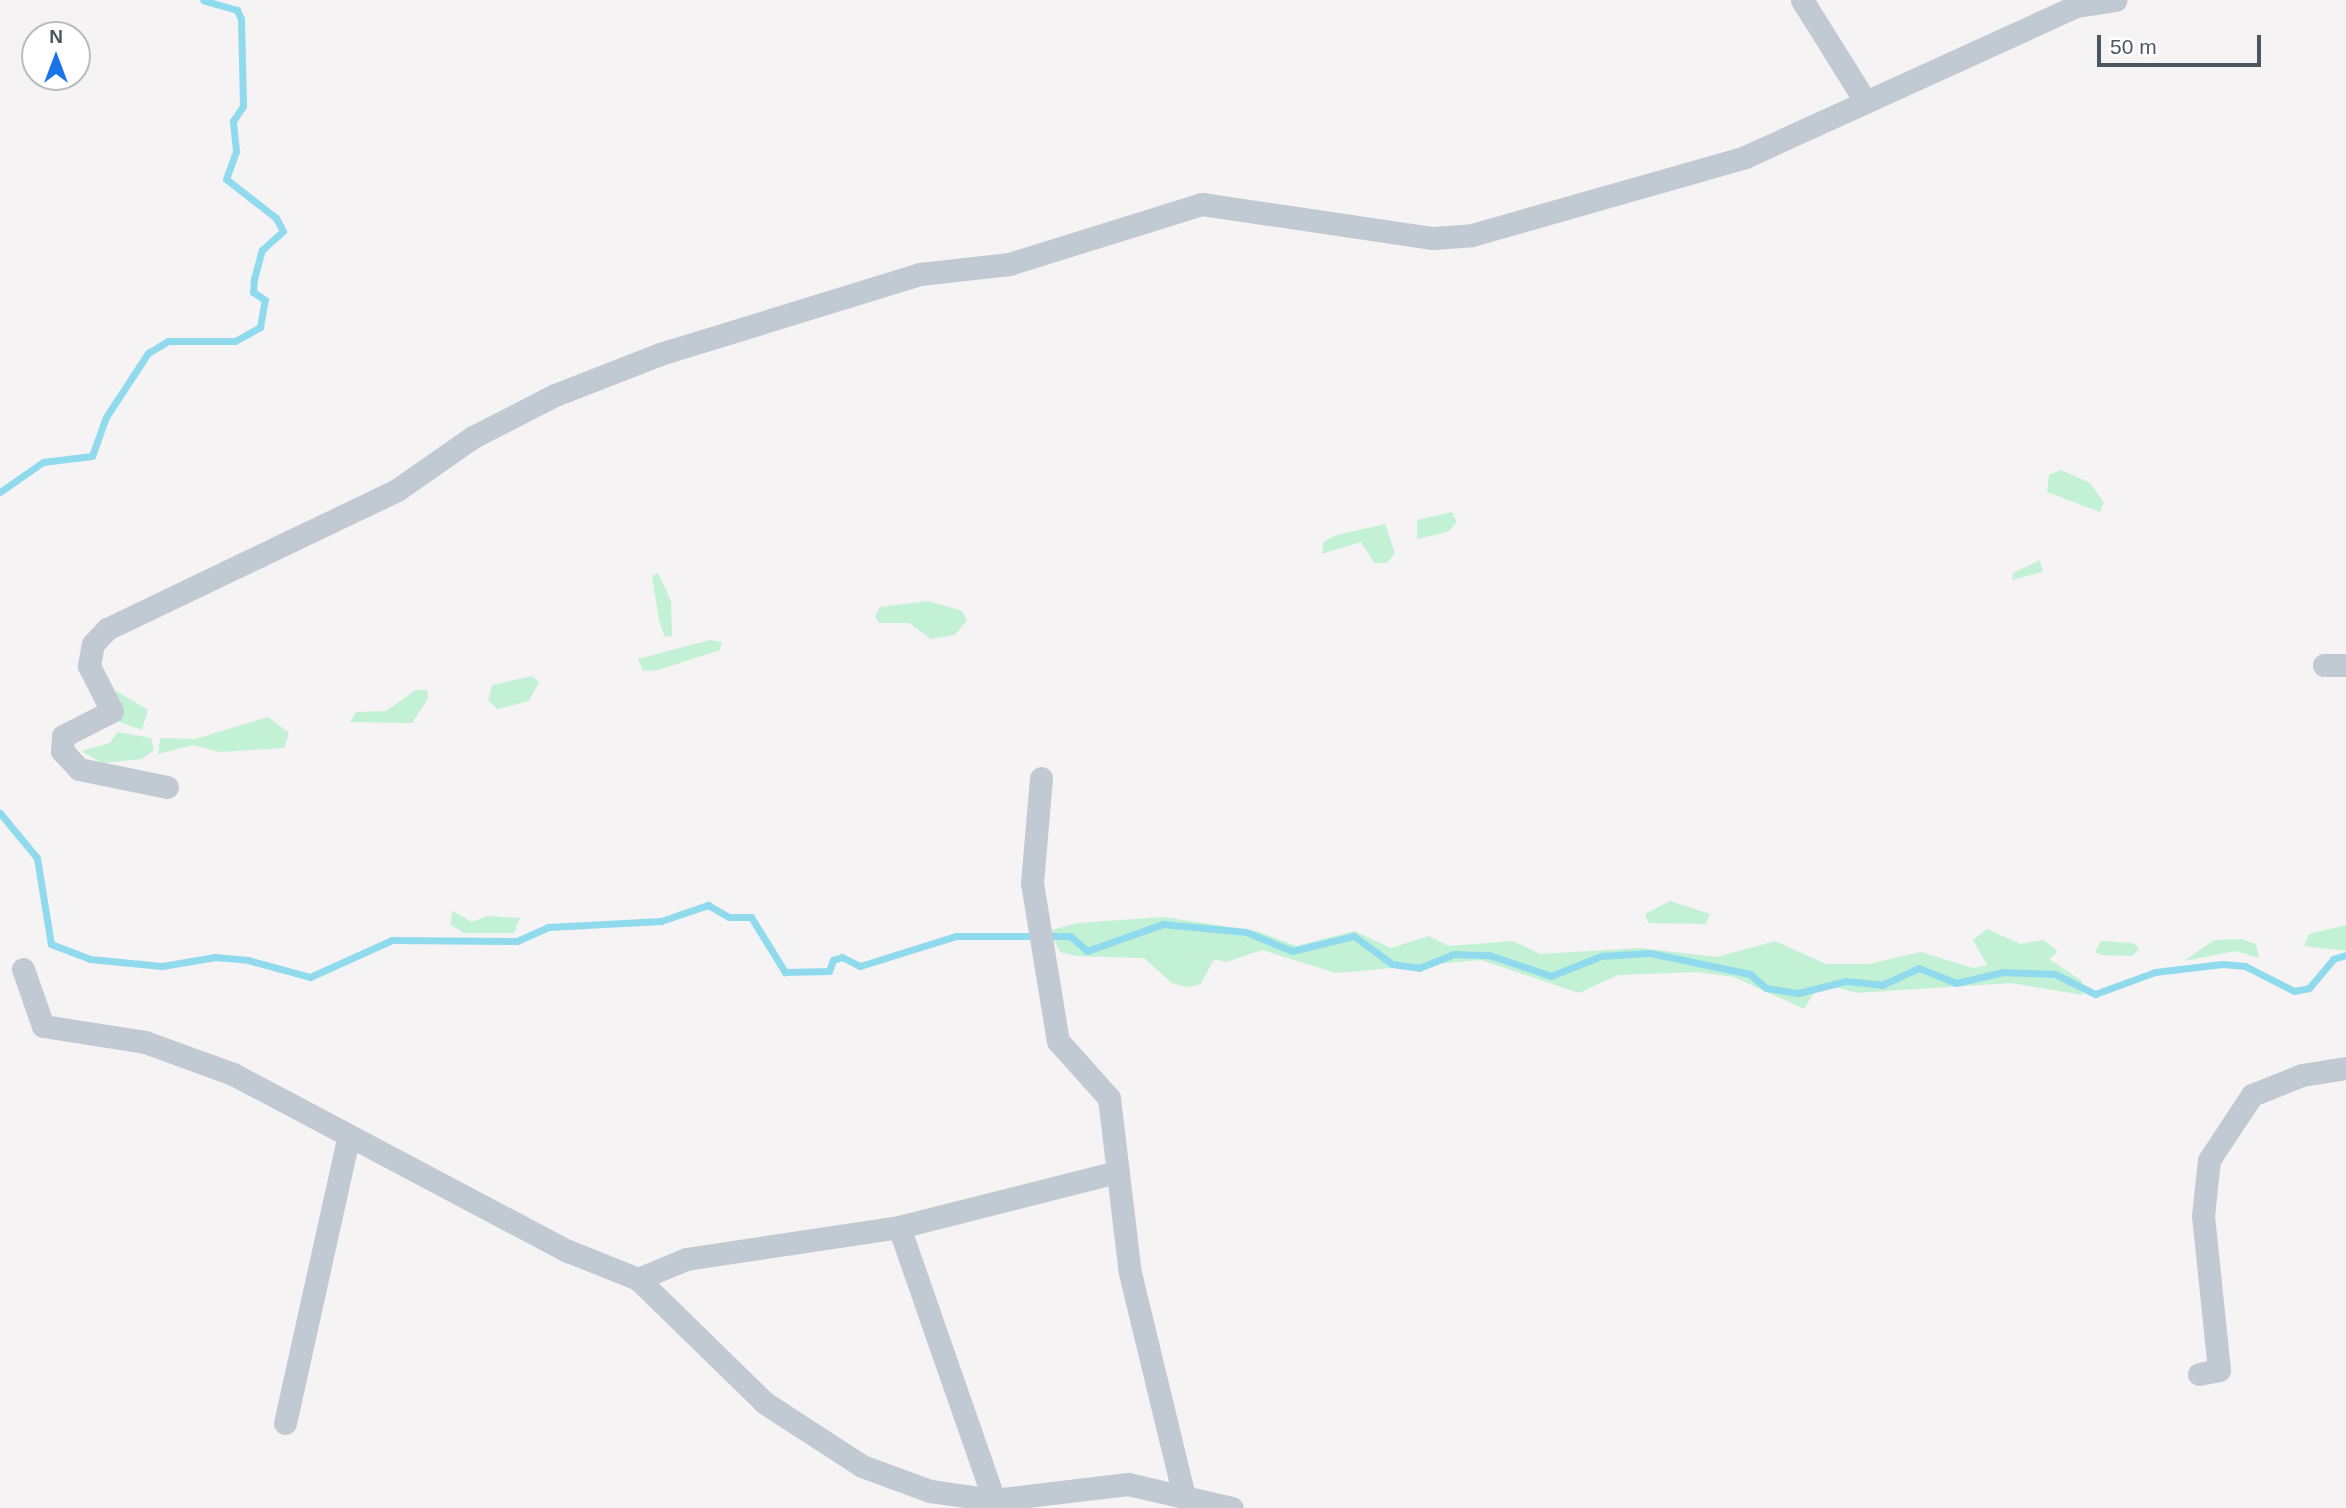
<!DOCTYPE html>
<style>
body{margin:0}
#map{position:relative;width:2346px;height:1508px;overflow:hidden;background:#f5f3f3;font-family:Helvetica,sans-serif}
div>[style]{position:absolute}
.green>*{inset:0;background:#c3f1d5}
.stream>*{height:7px;margin:-3.5px;padding:0 3.5px;transform-origin:3.5px;border-radius:3.5px;background:#90daee}
.street>*{height:23px;margin:-11.5px;padding:0 11.5px;transform-origin:11.5px;border-radius:11.5px;background:#c1cad2}
span{translate:-50% -50%;white-space:nowrap;text-align:center;line-height:1.15;-webkit-text-stroke:6px #fff;paint-order:stroke}
.north{position:absolute;left:21px;top:21px;width:70px;height:70px;box-sizing:border-box;background:#fff;border:2px solid #b7bbc0;border-radius:50%;rotate:0deg;font-size:19px;font-weight:700;line-height:28px;text-align:center;color:#4a5661}
.north::after{content:'';display:block;margin:auto;width:24px;height:32px;background:#1a73e8;clip-path:polygon(50% 0,100% 100%,50% 72%,0 100%)}
.scale{position:absolute;left:2097px;top:35px;width:164px;height:32px;box-sizing:border-box;border:4px solid #4a5661;border-top:0;padding-left:9px;font-size:21px;line-height:24px;white-space:nowrap;color:#4a5661;-webkit-text-stroke:5px #fff;paint-order:stroke}
</style>
<div id="map">
<div class="green">
<i style="clip-path:polygon(2061px 470px,2090px 483px,2104px 503px,2100px 512px,2047px 492px,2049px 475px)"></i>
<i style="clip-path:polygon(1452px 512px,1457px 522px,1448px 532px,1417px 539px,1417px 520px)"></i>
<i style="clip-path:polygon(1385px 524px,1395px 553px,1387px 563px,1374px 563px,1361px 542px,1322px 554px,1323px 542px,1337px 535px)"></i>
<i style="clip-path:polygon(2040px 560px,2043px 572px,2012px 580px,2013px 573px)"></i>
<i style="clip-path:polygon(658px 573px,671px 601px,672px 636px,665px 637px,659px 620px,652px 576px)"></i>
<i style="clip-path:polygon(928px 601px,962px 611px,967px 620px,955px 635px,931px 639px,909px 623px,879px 623px,875px 616px,880px 607px)"></i>
<i style="clip-path:polygon(710px 640px,722px 642px,720px 650px,658px 670px,643px 671px,638px 659px)"></i>
<i style="clip-path:polygon(532px 676px,539px 682px,529px 701px,497px 709px,488px 700px,492px 685px)"></i>
<i style="clip-path:polygon(416px 690px,427px 690px,428px 699px,412px 723px,350px 722px,356px 712px,386px 711px)"></i>
<i style="clip-path:polygon(116px 691px,148px 710px,142px 730px,112px 719px)"></i>
<i style="clip-path:polygon(268px 717px,289px 733px,284px 748px,220px 752px,193px 745px,158px 754px,160px 738px,195px 739px)"></i>
<i style="clip-path:polygon(117px 732px,151px 738px,154px 750px,142px 759px,102px 763px,81px 751px,110px 743px)"></i>
<i style="clip-path:polygon(1670px 901px,1710px 914px,1706px 924px,1648px 923px,1645px 914px)"></i>
<i style="clip-path:polygon(452px 911px,472px 922px,487px 916px,520px 918px,514px 933px,464px 933px,451px 925px)"></i>
<i style="clip-path:polygon(1164px 917px,1257px 931px,1296px 946px,1354px 931px,1391px 948px,1429px 936px,1449px 946px,1513px 941px,1540px 954px,1640px 948px,1717px 957px,1775px 941px,1826px 964px,1869px 964px,1921px 952px,1973px 968px,1987px 965px,1973px 940px,1987px 929px,2020px 944px,2043px 940px,2053px 947px,2058px 952px,2049px 959px,2082px 981px,2083px 995px,2011px 983px,1856px 993px,1833px 986px,1815px 991px,1804px 1009px,1734px 977px,1697px 972px,1618px 975px,1579px 993px,1481px 960px,1336px 973px,1262px 950px,1227px 962px,1214px 959px,1201px 984px,1187px 987px,1172px 983px,1144px 958px,1076px 956px,1060px 952px,1053px 938px,1052px 930px,1077px 923px)"></i>
<i style="clip-path:polygon(2346px 925px,2346px 951px,2304px 946px,2309px 934px)"></i>
<i style="clip-path:polygon(2242px 939px,2256px 944px,2259px 958px,2235px 951px,2184px 961px,2214px 940px)"></i>
<i style="clip-path:polygon(2101px 941px,2133px 943px,2139px 949px,2132px 956px,2102px 955px,2095px 952px)"></i>
</div>
<div class="stream">
<i style="left:0;top:492px;width:52px;rotate:-34.9deg"></i>
<i style="left:43px;top:462px;width:49px;rotate:-7deg"></i>
<i style="left:92px;top:456px;width:41px;rotate:-70.3deg"></i>
<i style="left:106px;top:417px;width:77px;rotate:-56.7deg"></i>
<i style="left:148px;top:353px;width:23px;rotate:-31deg"></i>
<i style="left:168px;top:341px;width:67px"></i>
<i style="left:235px;top:341px;width:29px;rotate:-29deg"></i>
<i style="left:260px;top:327px;width:27px;rotate:-80deg"></i>
<i style="left:265px;top:300px;width:14px;rotate:-146deg"></i>
<i style="left:253px;top:292px;width:13px;rotate:-86deg"></i>
<i style="left:254px;top:279px;width:30px;rotate:-75deg"></i>
<i style="left:262px;top:250px;width:28px;rotate:-42deg"></i>
<i style="left:283px;top:231px;width:15px;rotate:-118deg"></i>
<i style="left:276px;top:218px;width:63px;rotate:-142deg"></i>
<i style="left:226px;top:179px;width:30px;rotate:-70deg"></i>
<i style="left:236px;top:151px;width:30px;rotate:-96deg"></i>
<i style="left:233px;top:121px;width:18px;rotate:-56deg"></i>
<i style="left:243px;top:106px;width:87px;rotate:-91.3deg"></i>
<i style="left:241px;top:19px;width:10px;rotate:-114deg"></i>
<i style="left:237px;top:10px;width:35px;rotate:-164deg"></i>
<i style="left:0;top:813px;width:58px;rotate:50.6deg"></i>
<i style="left:37px;top:858px;width:87px;rotate:80.8deg"></i>
<i style="left:51px;top:944px;width:42px;rotate:21deg"></i>
<i style="left:90px;top:959px;width:72px;rotate:5.6deg"></i>
<i style="left:162px;top:966px;width:54px;rotate:-9.6deg"></i>
<i style="left:215px;top:957px;width:33px;rotate:5deg"></i>
<i style="left:248px;top:960px;width:64px;rotate:15.3deg"></i>
<i style="left:310px;top:977px;width:90px;rotate:-24.3deg"></i>
<i style="left:392px;top:940px;width:125px;rotate:0.5deg"></i>
<i style="left:517px;top:941px;width:35px;rotate:-24deg"></i>
<i style="left:549px;top:927px;width:112px;rotate:-3.1deg"></i>
<i style="left:661px;top:921px;width:50px;rotate:-18.8deg"></i>
<i style="left:708px;top:905px;width:24px;rotate:30deg"></i>
<i style="left:729px;top:917px;width:22px"></i>
<i style="left:751px;top:917px;width:65px;rotate:58.3deg"></i>
<i style="left:785px;top:972px;width:44px;rotate:-1.3deg"></i>
<i style="left:829px;top:971px;width:12px;rotate:-70deg"></i>
<i style="left:833px;top:960px;width:9px;rotate:-18deg"></i>
<i style="left:842px;top:957px;width:20px;rotate:27deg"></i>
<i style="left:860px;top:966px;width:101px;rotate:-17.4deg"></i>
<i style="left:956px;top:936px;width:114px"></i>
<i style="left:1070px;top:936px;width:23px;rotate:41deg"></i>
<i style="left:1087px;top:951px;width:81px;rotate:-19.6deg"></i>
<i style="left:1163px;top:924px;width:83px;rotate:5.5deg"></i>
<i style="left:1246px;top:932px;width:50px;rotate:22.4deg"></i>
<i style="left:1292px;top:951px;width:64px;rotate:-13.6deg"></i>
<i style="left:1354px;top:936px;width:47px;rotate:36.4deg"></i>
<i style="left:1392px;top:964px;width:27px;rotate:8deg"></i>
<i style="left:1419px;top:968px;width:37px;rotate:-22deg"></i>
<i style="left:1453px;top:954px;width:36px;rotate:2deg"></i>
<i style="left:1489px;top:955px;width:65px;rotate:18.7deg"></i>
<i style="left:1551px;top:976px;width:54px;rotate:-21.8deg"></i>
<i style="left:1601px;top:956px;width:49px;rotate:-3.5deg"></i>
<i style="left:1650px;top:953px;width:102px;rotate:11.9deg"></i>
<i style="left:1750px;top:974px;width:21px;rotate:41deg"></i>
<i style="left:1766px;top:988px;width:32px;rotate:9deg"></i>
<i style="left:1798px;top:993px;width:49px;rotate:-14deg"></i>
<i style="left:1846px;top:981px;width:36px;rotate:6deg"></i>
<i style="left:1882px;top:985px;width:41px;rotate:-24.7deg"></i>
<i style="left:1919px;top:968px;width:40px;rotate:22deg"></i>
<i style="left:1956px;top:983px;width:48px;rotate:-13.2deg"></i>
<i style="left:2003px;top:972px;width:52px;rotate:2.2deg"></i>
<i style="left:2055px;top:974px;width:45px;rotate:26.6deg"></i>
<i style="left:2095px;top:994px;width:64px;rotate:-20.1deg"></i>
<i style="left:2155px;top:972px;width:68px;rotate:-6.7deg"></i>
<i style="left:2223px;top:964px;width:22px;rotate:5deg"></i>
<i style="left:2245px;top:966px;width:55px;rotate:27deg"></i>
<i style="left:2294px;top:991px;width:15px;rotate:-11deg"></i>
<i style="left:2309px;top:988px;width:38px;rotate:-50deg"></i>
<i style="left:2333px;top:959px;width:14px;rotate:-17deg"></i>
</div>
<div class="street">
<i style="left:1802px;top:0;width:119px;rotate:58deg"></i>
<i style="left:2324px;top:665px;width:22px"></i>
<i style="left:1041px;top:778px;width:105px;rotate:94.9deg"></i>
<i style="left:1032px;top:883px;width:160px;rotate:80.7deg"></i>
<i style="left:1058px;top:1041px;width:76px;rotate:48.2deg"></i>
<i style="left:1109px;top:1098px;width:176px;rotate:83.2deg"></i>
<i style="left:1130px;top:1273px;width:230px;rotate:76.4deg"></i>
<i style="left:1184px;top:1497px;width:49px;rotate:12.9deg"></i>
<i style="left:167px;top:787px;width:90px;rotate:-168.4deg"></i>
<i style="left:79px;top:769px;width:25px;rotate:-133deg"></i>
<i style="left:62px;top:751px;width:15px;rotate:-86deg"></i>
<i style="left:63px;top:736px;width:55px;rotate:-27deg"></i>
<i style="left:112px;top:711px;width:51px;rotate:-117.1deg"></i>
<i style="left:89px;top:666px;width:22px;rotate:-80deg"></i>
<i style="left:93px;top:644px;width:21px;rotate:-47deg"></i>
<i style="left:107px;top:629px;width:322px;rotate:-25.6deg"></i>
<i style="left:397px;top:490px;width:93px;rotate:-34.9deg"></i>
<i style="left:473px;top:437px;width:92px;rotate:-27.1deg"></i>
<i style="left:555px;top:395px;width:113px;rotate:-21.3deg"></i>
<i style="left:660px;top:354px;width:272px;rotate:-17.1deg"></i>
<i style="left:920px;top:274px;width:90px;rotate:-6.4deg"></i>
<i style="left:1009px;top:264px;width:202px;rotate:-17.3deg"></i>
<i style="left:1202px;top:204px;width:233px;rotate:8.4deg"></i>
<i style="left:1433px;top:238px;width:39px;rotate:-4deg"></i>
<i style="left:1472px;top:235px;width:284px;rotate:-15.9deg"></i>
<i style="left:1745px;top:157px;width:365px;rotate:-24.5deg"></i>
<i style="left:2077px;top:6px;width:39px;rotate:-9deg"></i>
<i style="left:23px;top:969px;width:60px;rotate:70.7deg"></i>
<i style="left:43px;top:1026px;width:103px;rotate:8.9deg"></i>
<i style="left:145px;top:1042px;width:94px;rotate:20deg"></i>
<i style="left:233px;top:1074px;width:379px;rotate:27.9deg"></i>
<i style="left:568px;top:1251px;width:75px;rotate:21.8deg"></i>
<i style="left:638px;top:1279px;width:52px;rotate:-22.6deg"></i>
<i style="left:686px;top:1259px;width:215px;rotate:-8.5deg"></i>
<i style="left:899px;top:1227px;width:225px;rotate:-14.2deg"></i>
<i style="left:899px;top:1227px;width:289px;rotate:70.8deg"></i>
<i style="left:638px;top:1279px;width:177px;rotate:44.3deg"></i>
<i style="left:765px;top:1403px;width:116px;rotate:33deg"></i>
<i style="left:862px;top:1466px;width:72px;rotate:20.2deg"></i>
<i style="left:930px;top:1491px;width:65px;rotate:8deg"></i>
<i style="left:994px;top:1500px;width:135px;rotate:-6.8deg"></i>
<i style="left:1128px;top:1484px;width:57px;rotate:13.1deg"></i>
<i style="left:2199px;top:1374px;width:20px;rotate:-11deg"></i>
<i style="left:2219px;top:1370px;width:155px;rotate:-95.9deg"></i>
<i style="left:2203px;top:1216px;width:56px;rotate:-83.9deg"></i>
<i style="left:2209px;top:1160px;width:78px;rotate:-56.5deg"></i>
<i style="left:2252px;top:1095px;width:54px;rotate:-21.8deg"></i>
<i style="left:2302px;top:1075px;width:45px;rotate:-9deg"></i>
<i style="left:285px;top:1423px;width:291px;rotate:-77.5deg"></i>
</div>
<div class="north">N</div>
<div class="scale">50 m</div>
</div>
